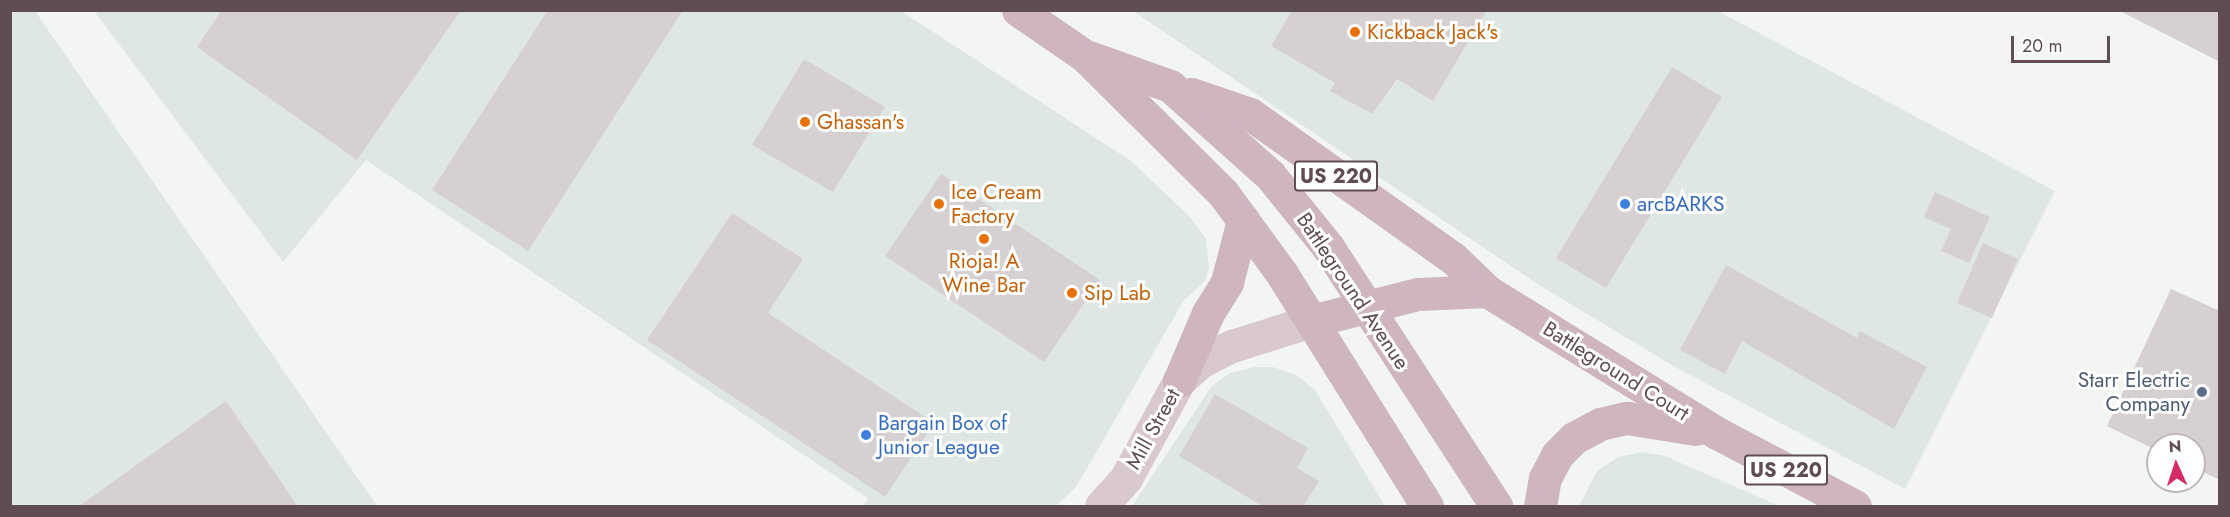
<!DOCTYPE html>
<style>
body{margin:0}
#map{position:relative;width:2230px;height:517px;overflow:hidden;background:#f3f5f3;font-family:Jost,sans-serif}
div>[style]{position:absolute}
.commercial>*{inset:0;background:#dfe7e5}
.building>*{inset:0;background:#d6d0d2}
.secondary>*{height:33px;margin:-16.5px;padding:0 16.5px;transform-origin:16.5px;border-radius:16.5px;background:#d9c8ce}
.primary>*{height:33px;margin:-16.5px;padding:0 16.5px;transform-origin:16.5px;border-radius:16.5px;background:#ceb5c0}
.dots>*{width:16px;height:16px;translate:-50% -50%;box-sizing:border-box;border:3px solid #fff;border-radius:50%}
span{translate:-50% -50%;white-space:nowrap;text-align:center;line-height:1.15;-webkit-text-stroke:6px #fff;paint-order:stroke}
.shield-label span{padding:2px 4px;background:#fff;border:2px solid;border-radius:4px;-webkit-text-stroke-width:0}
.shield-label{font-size:20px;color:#5f4c54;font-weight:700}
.food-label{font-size:21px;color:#c56008}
.left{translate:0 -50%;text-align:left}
.shop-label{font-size:21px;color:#366cbe}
.street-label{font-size:21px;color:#5f4c54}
.service-label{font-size:21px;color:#4e5e75}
.right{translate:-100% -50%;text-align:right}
.frame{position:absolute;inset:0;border:12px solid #5f4c54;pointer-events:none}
.north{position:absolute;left:2146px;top:433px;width:60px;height:60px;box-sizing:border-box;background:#fff;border:2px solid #bfb7bb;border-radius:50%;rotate:357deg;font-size:16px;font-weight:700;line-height:24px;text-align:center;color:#5f4c54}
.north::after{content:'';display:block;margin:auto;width:21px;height:27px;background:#d62c66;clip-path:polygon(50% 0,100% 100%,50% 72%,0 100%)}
.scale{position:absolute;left:2011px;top:36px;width:99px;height:27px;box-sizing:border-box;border:3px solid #5f4c54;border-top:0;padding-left:8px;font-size:18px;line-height:21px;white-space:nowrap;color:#5f4c54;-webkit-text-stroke:4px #fff;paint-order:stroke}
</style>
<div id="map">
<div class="commercial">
<i style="clip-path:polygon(10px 11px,35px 11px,377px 506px,11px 506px)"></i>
<i style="clip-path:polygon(94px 11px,901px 11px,1131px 161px,1190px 217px,1206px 239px,1209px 268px,1205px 281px,1184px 300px,1076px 487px,1056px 506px,863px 506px,868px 498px,366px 160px,283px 262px)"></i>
<i style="clip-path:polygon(1133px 11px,1718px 11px,2055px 191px,1905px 489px,1675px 367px,1539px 285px)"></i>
<i style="clip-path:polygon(1254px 367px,1273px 367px,1296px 375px,1315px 390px,1385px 506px,1132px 506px,1211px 387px,1230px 373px)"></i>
<i style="clip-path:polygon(1642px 452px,1665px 456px,1779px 506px,1579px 506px,1597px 471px,1618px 457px)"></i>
</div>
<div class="building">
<i style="clip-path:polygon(222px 10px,461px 10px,357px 160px,197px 47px)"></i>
<i style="clip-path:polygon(548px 10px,683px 10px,528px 251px,432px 190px)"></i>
<i style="clip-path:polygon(1292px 10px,1487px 10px,1433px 101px,1397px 79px,1372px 114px,1330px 91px,1335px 83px,1271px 46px)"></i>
<i style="clip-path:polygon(2118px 10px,2220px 10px,2220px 62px)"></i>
<i style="clip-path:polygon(804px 59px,885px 107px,833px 192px,752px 145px)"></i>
<i style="clip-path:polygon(1672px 67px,1722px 97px,1606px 288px,1556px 258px)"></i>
<i style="clip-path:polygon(941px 174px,1100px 280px,1044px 362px,885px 256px)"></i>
<i style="clip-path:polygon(1935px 192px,1990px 217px,1969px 263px,1941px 251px,1951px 229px,1924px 217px)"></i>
<i style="clip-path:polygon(732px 213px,803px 259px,768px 313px,934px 423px,885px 497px,647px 340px)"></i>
<i style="clip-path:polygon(1983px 243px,2018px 259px,1992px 318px,1957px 303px)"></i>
<i style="clip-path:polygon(1726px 265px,1857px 338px,1860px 331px,1927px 367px,1894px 429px,1742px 341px,1725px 374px,1680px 350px)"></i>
<i style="clip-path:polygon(2171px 289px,2220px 311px,2220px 480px,2194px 468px,2194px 445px,2158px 445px,2158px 451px,2107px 426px)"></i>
<i style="clip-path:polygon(1215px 394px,1308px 448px,1297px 468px,1319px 481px,1303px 507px,1264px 507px,1179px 456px)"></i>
<i style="clip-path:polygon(226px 401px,298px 507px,78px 507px)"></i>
</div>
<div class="secondary">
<i style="left:1101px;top:506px;width:38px;rotate:-48deg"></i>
<i style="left:1126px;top:478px;width:111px;rotate:-61.3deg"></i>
<i style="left:1179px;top:381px;width:28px;rotate:-42deg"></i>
<i style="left:1200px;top:362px;width:36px;rotate:-27deg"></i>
<i style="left:1232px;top:346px;width:83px;rotate:-17.6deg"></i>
</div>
<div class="primary">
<i style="left:1018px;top:10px;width:81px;rotate:34.5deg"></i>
<i style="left:1085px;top:56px;width:194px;rotate:44.8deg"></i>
<i style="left:1223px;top:193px;width:100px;rotate:53.9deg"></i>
<i style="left:1282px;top:274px;width:274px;rotate:58deg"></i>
<i style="left:1092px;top:58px;width:83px;rotate:19.7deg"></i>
<i style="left:1170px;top:86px;width:134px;rotate:41.7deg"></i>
<i style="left:1270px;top:175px;width:92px;rotate:51.1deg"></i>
<i style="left:1328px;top:247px;width:309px;rotate:57deg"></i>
<i style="left:1191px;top:94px;width:62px;rotate:18.7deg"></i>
<i style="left:1250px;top:114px;width:249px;rotate:35.4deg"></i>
<i style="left:1453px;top:258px;width:47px;rotate:44.1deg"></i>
<i style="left:1311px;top:321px;width:110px;rotate:-14.2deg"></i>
<i style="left:1418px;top:294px;width:69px;rotate:-2.5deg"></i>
<i style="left:1487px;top:291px;width:270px;rotate:31.7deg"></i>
<i style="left:1717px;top:433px;width:156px;rotate:27.9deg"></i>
<i style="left:1179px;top:381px;width:74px;rotate:-66.9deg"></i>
<i style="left:1208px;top:313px;width:36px;rotate:-58deg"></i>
<i style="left:1227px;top:282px;width:64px;rotate:-75.5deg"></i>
<i style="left:1540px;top:506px;width:28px;rotate:-80deg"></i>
<i style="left:1545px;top:478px;width:26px;rotate:-62deg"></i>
<i style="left:1557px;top:455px;width:24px;rotate:-45deg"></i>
<i style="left:1574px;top:438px;width:30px;rotate:-28deg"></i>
<i style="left:1600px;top:424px;width:28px;rotate:-13deg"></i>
<i style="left:1627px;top:418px;width:69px;rotate:9.2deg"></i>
</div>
<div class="dots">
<i style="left:1355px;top:32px;background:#e8710a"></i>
<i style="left:805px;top:122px;background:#e8710a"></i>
<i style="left:939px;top:204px;background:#e8710a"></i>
<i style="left:1625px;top:204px;background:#3f7fe0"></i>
<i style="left:984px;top:239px;background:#e8710a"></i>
<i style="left:1072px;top:293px;background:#e8710a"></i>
<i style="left:2202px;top:392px;background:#5c6f8a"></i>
<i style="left:866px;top:435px;background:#3f7fe0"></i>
</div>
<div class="shield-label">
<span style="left:1336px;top:176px">US 220</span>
<span style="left:1786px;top:470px">US 220</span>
</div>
<div class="food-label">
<span class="left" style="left:1367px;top:32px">Kickback Jack's</span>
<span class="left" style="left:817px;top:122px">Ghassan's</span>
<span class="left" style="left:951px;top:204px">Ice Cream<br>Factory</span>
<span style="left:984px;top:273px">Rioja! A<br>Wine Bar</span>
<span class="left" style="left:1084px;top:293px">Sip Lab</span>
</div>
<div class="shop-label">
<span class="left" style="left:1637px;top:204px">arcBARKS</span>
<span class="left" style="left:878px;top:435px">Bargain Box of<br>Junior League</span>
</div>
<div class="street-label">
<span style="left:1353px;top:291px;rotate:56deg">Battleground Avenue</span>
<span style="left:1616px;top:371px;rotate:32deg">Battleground Court</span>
<span style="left:1153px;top:429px;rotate:-61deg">Mill Street</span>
</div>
<div class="service-label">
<span class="right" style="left:2190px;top:392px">Starr Electric<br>Company</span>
</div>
<div class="frame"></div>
<div class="north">N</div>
<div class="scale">20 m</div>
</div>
